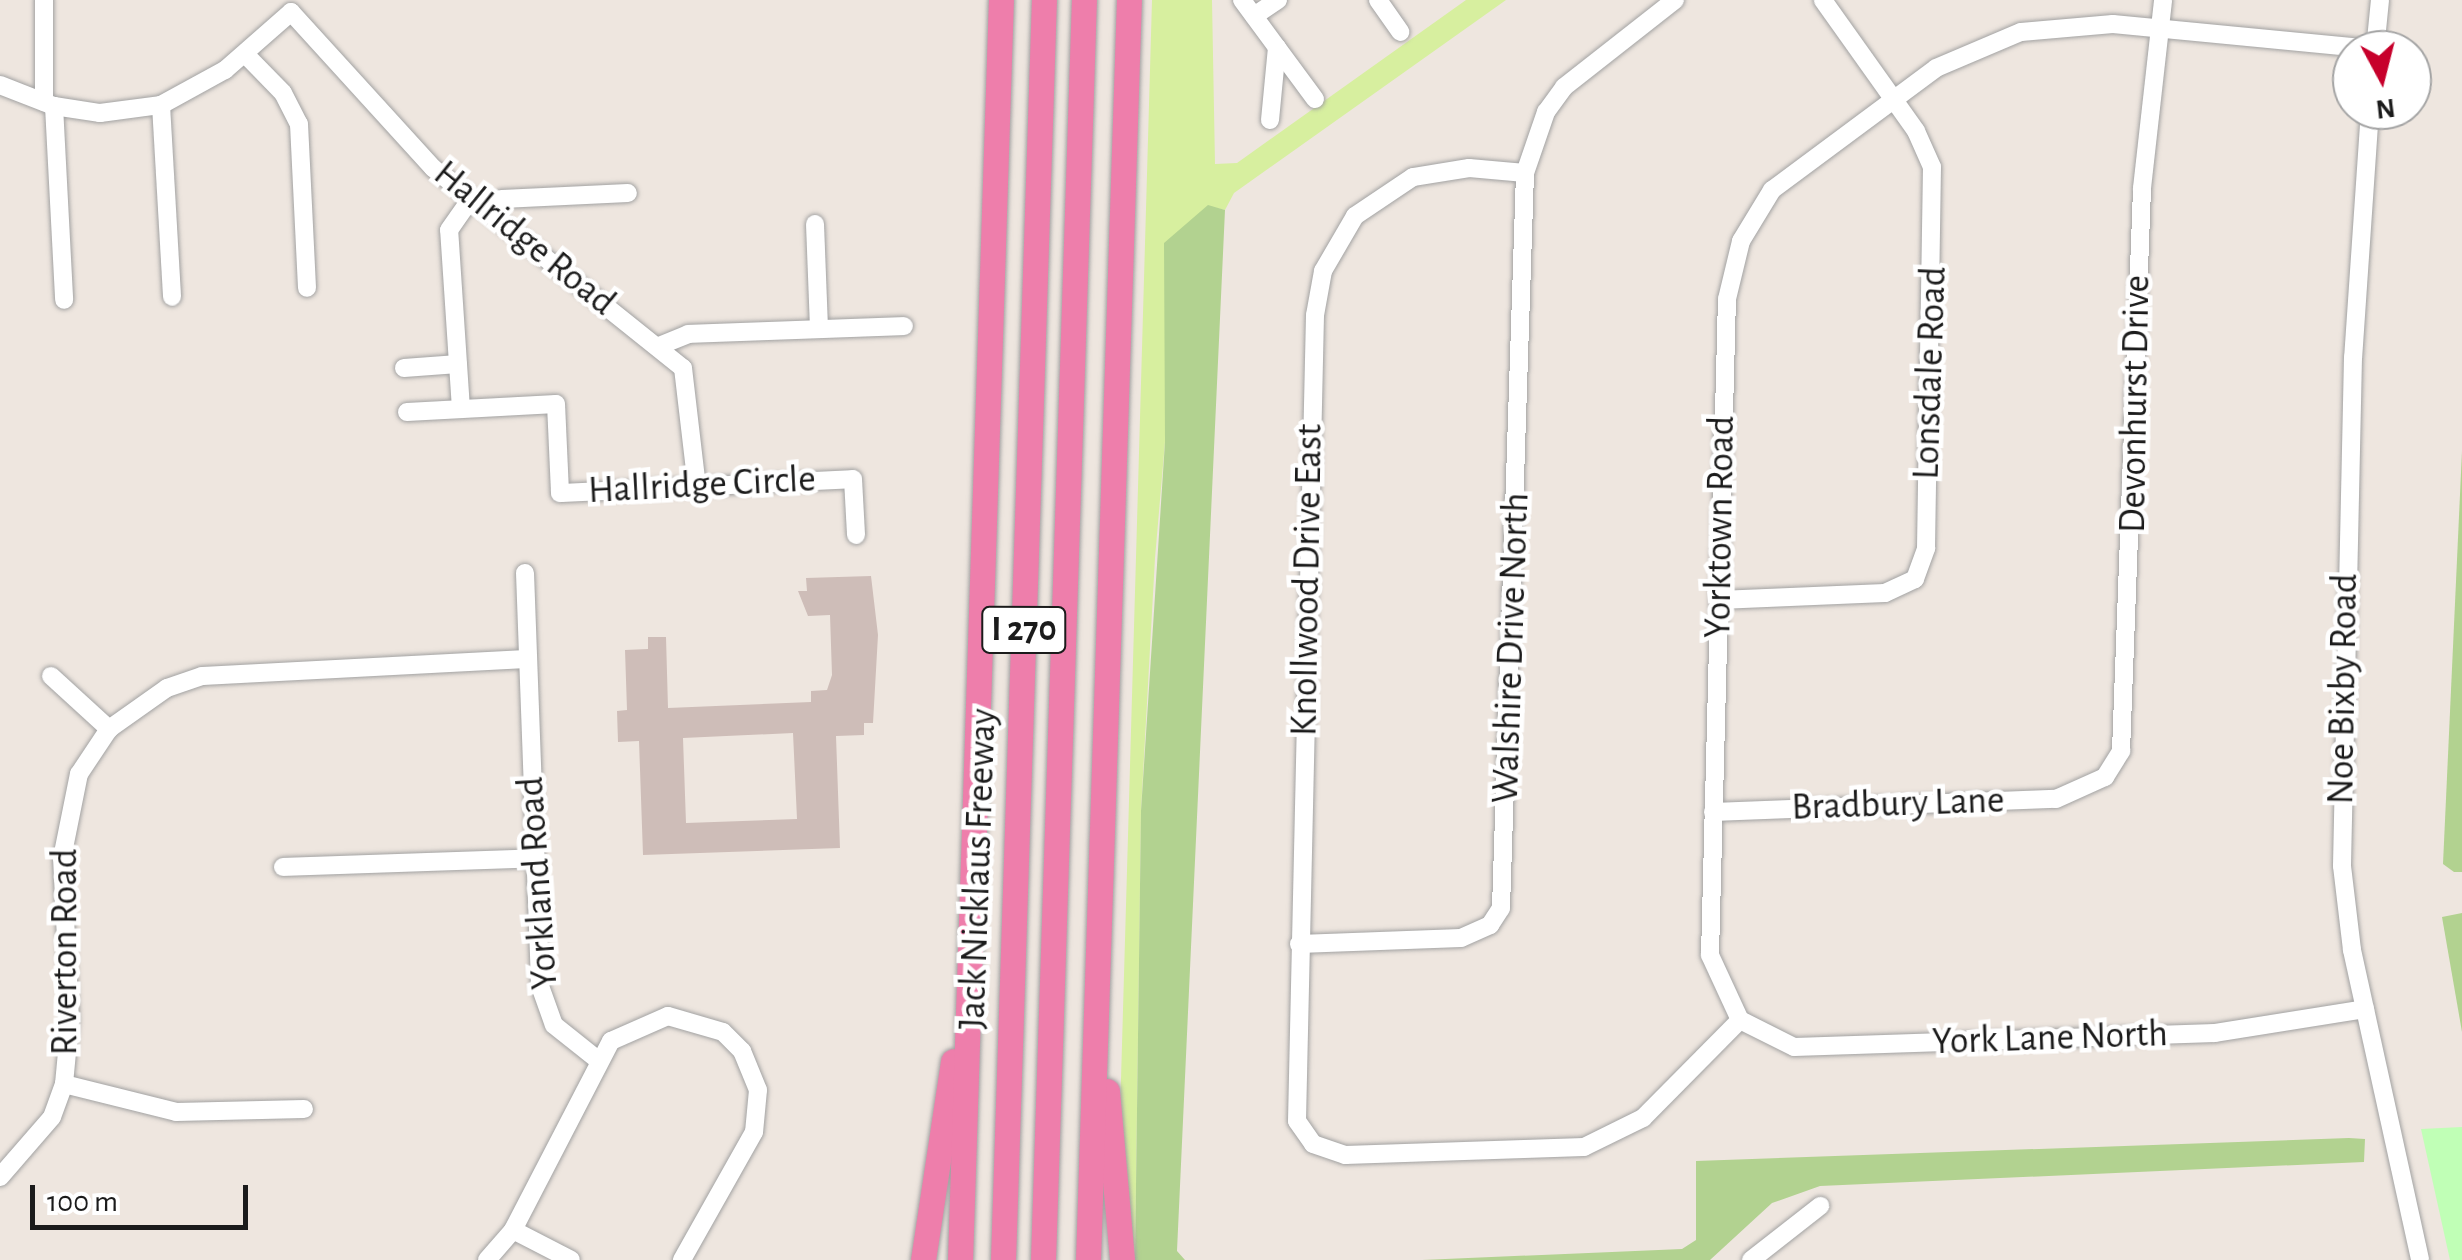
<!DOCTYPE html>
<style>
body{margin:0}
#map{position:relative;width:2462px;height:1260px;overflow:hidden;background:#eee6df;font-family:"Alegreya Sans",sans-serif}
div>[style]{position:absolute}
.grass>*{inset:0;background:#d7ef9f}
.forest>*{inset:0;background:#b2d290}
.park>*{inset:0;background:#c0ffb6}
.building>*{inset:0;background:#cebdb8}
.roads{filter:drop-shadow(0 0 2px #a2a2a2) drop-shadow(0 0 2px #a2a2a2)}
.minor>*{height:18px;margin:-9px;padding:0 9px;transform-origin:9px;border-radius:9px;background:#fff}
.highway>*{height:25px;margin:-12.5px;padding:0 12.5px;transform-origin:12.5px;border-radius:12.5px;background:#ee7eab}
span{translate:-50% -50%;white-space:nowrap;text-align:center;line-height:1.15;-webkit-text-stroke:9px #fff;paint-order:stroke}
.shield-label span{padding:2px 8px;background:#fff;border:2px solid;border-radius:8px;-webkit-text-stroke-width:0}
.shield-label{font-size:35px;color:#1b1b1b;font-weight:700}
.street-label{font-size:38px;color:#1b1b1b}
.north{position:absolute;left:2332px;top:30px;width:100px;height:100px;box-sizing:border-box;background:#fff;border:2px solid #a4a4a4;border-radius:50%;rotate:173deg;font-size:28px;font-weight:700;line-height:40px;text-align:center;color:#1b1b1b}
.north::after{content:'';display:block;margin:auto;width:35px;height:45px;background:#c7002b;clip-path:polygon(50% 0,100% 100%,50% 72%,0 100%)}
.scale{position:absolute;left:30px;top:1185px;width:218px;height:45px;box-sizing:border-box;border:5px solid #1b1b1b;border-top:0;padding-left:12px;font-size:30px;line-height:35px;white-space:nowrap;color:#1b1b1b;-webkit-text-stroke:8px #fff;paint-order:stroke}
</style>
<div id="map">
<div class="grass">
<i style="clip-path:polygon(1152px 0,1212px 0,1215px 164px,1237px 163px,1466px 0,1506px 0,1234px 193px,1225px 210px,1208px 206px,1165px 442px,1155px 558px,1141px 811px,1135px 1260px,1124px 1260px,1119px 1149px)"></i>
</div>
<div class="forest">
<i style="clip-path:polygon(1208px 205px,1225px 210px,1177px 1251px,1185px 1260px,1135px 1260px,1141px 811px,1165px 442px,1164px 243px)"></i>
<i style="clip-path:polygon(2462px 451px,2462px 872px,2454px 872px,2443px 864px)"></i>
<i style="clip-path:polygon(2462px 913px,2462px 1032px,2442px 917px)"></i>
<i style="clip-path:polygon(2349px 1138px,2365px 1139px,2364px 1162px,1820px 1186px,1772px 1203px,1710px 1260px,1422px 1260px,1682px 1249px,1696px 1240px,1696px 1161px)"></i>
</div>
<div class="park">
<i style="clip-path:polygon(2462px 1127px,2462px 1260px,2450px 1260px,2421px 1129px)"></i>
</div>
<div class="building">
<i style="clip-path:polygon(evenodd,871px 576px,878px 635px,873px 723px,864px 723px,864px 735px,836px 736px,840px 848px,643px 855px,639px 741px,618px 742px,617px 711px,627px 710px,625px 650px,648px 649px,648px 637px,666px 637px,668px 708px,811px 702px,811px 691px,827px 690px,832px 675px,830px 615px,808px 616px,798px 591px,807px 591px,806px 578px,871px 576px,793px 733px,797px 819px,686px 823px,683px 738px,793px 733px)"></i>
</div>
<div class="roads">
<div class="minor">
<i style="left:1242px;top:0;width:123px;rotate:53.6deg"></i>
<i style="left:1378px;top:0;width:39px;rotate:55deg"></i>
<i style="left:1254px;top:16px;width:29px;rotate:-34deg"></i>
<i style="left:2375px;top:50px;width:50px;rotate:-84.3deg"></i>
<i style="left:245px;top:54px;width:54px;rotate:45.7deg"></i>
<i style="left:283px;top:93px;width:35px;rotate:63deg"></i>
<i style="left:299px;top:124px;width:164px;rotate:87.2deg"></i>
<i style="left:0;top:85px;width:58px;rotate:21.3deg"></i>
<i style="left:54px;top:106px;width:47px;rotate:8.7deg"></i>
<i style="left:100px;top:113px;width:62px;rotate:-7.5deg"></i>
<i style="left:161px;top:105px;width:73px;rotate:-28.7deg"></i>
<i style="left:225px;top:70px;width:88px;rotate:-41.3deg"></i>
<i style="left:291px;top:12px;width:211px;rotate:47.7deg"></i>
<i style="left:433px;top:168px;width:320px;rotate:38.7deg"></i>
<i style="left:683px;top:368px;width:120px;rotate:83.3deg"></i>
<i style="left:44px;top:102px;width:102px;rotate:-90deg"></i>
<i style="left:161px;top:105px;width:192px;rotate:86.7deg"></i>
<i style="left:54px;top:106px;width:194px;rotate:87deg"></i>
<i style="left:2370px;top:110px;width:248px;rotate:93.9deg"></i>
<i style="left:2353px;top:357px;width:509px;rotate:91.24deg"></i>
<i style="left:2342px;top:866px;width:85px;rotate:83.2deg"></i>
<i style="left:2352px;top:950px;width:317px;rotate:77.6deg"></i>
<i style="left:1270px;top:120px;width:73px;rotate:-84.5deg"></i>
<i style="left:1525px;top:173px;width:56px;rotate:-174.9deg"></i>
<i style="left:1469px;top:168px;width:57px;rotate:170.9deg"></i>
<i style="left:1413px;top:177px;width:70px;rotate:146.1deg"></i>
<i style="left:1355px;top:216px;width:64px;rotate:120.2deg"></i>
<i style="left:1323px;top:271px;width:45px;rotate:100.3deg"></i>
<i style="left:1315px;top:315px;width:806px;rotate:91.28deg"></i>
<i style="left:1297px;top:1121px;width:28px;rotate:55deg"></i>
<i style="left:1313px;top:1144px;width:34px;rotate:19deg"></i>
<i style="left:1345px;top:1155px;width:239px;rotate:-1.9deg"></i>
<i style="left:1584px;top:1147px;width:66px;rotate:-26.2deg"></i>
<i style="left:1643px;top:1118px;width:138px;rotate:-45.3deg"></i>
<i style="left:489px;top:212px;width:18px;rotate:-45deg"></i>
<i style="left:502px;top:199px;width:126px;rotate:-2.7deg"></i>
<i style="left:815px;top:224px;width:105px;rotate:87.8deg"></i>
<i style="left:659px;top:346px;width:31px;rotate:-22deg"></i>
<i style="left:688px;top:334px;width:216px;rotate:-2.1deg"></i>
<i style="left:404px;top:368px;width:54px;rotate:-4.2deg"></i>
<i style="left:461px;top:409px;width:179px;rotate:-93.8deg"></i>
<i style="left:449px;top:230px;width:38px;rotate:-55deg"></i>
<i style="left:407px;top:412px;width:149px;rotate:-3.1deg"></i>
<i style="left:556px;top:404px;width:89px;rotate:87.4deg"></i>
<i style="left:560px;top:493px;width:293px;rotate:-2.7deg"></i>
<i style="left:853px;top:479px;width:56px;rotate:86.9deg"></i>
<i style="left:525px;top:573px;width:413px;rotate:87.9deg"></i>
<i style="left:540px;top:986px;width:41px;rotate:70.3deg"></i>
<i style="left:554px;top:1025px;width:56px;rotate:38.5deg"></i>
<i style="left:1719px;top:600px;width:166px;rotate:-2.4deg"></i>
<i style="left:1885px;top:593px;width:33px;rotate:-25deg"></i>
<i style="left:1915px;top:579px;width:33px;rotate:-70deg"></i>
<i style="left:1926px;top:548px;width:381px;rotate:-89.1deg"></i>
<i style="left:1932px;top:167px;width:39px;rotate:-114deg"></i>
<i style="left:1916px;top:131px;width:161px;rotate:-125.4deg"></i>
<i style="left:51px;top:676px;width:79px;rotate:42.4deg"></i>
<i style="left:1713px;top:812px;width:343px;rotate:-2.2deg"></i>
<i style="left:2056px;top:799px;width:54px;rotate:-24.2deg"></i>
<i style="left:2105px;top:777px;width:31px;rotate:-58deg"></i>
<i style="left:2121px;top:751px;width:563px;rotate:-87.86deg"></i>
<i style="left:2142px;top:188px;width:189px;rotate:-83.6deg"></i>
<i style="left:283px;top:867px;width:252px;rotate:-2deg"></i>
<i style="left:1299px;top:944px;width:162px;rotate:-2.1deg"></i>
<i style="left:1461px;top:938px;width:32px;rotate:-24deg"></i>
<i style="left:1490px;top:925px;width:20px;rotate:-57deg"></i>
<i style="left:1501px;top:908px;width:735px;rotate:-88.13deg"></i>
<i style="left:1525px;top:173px;width:65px;rotate:-71deg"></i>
<i style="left:1546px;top:112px;width:31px;rotate:-54deg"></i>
<i style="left:1564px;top:87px;width:141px;rotate:-38.1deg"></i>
<i style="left:2365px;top:1009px;width:152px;rotate:170.9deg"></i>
<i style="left:2215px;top:1033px;width:421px;rotate:178.1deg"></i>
<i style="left:1794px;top:1047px;width:60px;rotate:-153.4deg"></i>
<i style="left:1740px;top:1020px;width:72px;rotate:-114.8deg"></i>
<i style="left:1710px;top:955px;width:656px;rotate:-88.52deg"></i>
<i style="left:1727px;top:299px;width:60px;rotate:-76.4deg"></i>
<i style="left:1741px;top:241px;width:60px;rotate:-58.7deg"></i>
<i style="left:1772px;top:190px;width:204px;rotate:-36.6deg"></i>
<i style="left:1936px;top:68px;width:92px;rotate:-23deg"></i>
<i style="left:2021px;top:32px;width:92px;rotate:-5deg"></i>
<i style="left:2113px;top:24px;width:263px;rotate:5.5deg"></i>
<i style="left:64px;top:1084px;width:115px;rotate:14deg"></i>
<i style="left:176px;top:1112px;width:128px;rotate:-1.3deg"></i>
<i style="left:0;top:1177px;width:79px;rotate:-49.1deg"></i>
<i style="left:52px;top:1117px;width:35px;rotate:-70deg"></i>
<i style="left:64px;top:1084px;width:64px;rotate:-84.6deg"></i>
<i style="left:70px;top:1020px;width:162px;rotate:-92.8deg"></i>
<i style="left:62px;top:858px;width:86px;rotate:-78.6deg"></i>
<i style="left:79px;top:774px;width:54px;rotate:-56.3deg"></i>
<i style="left:109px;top:729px;width:71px;rotate:-35.3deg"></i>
<i style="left:167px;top:688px;width:37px;rotate:-19deg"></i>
<i style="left:202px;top:676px;width:325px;rotate:-3deg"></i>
<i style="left:513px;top:1230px;width:65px;rotate:27.3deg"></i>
<i style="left:487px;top:1260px;width:40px;rotate:-49deg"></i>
<i style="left:513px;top:1230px;width:213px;rotate:-62.6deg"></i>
<i style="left:611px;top:1041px;width:62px;rotate:-23.7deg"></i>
<i style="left:668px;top:1016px;width:57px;rotate:16.2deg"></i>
<i style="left:723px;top:1032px;width:27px;rotate:45deg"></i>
<i style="left:742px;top:1051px;width:42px;rotate:67.7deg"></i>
<i style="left:758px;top:1090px;width:42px;rotate:95.4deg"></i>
<i style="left:754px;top:1132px;width:147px;rotate:119.4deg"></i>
<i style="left:1751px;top:1260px;width:88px;rotate:-38deg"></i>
</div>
<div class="highway">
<i style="left:1107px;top:1091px;width:170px;rotate:84.9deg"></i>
<i style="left:923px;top:1260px;width:201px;rotate:-81.4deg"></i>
<i style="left:960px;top:1260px;width:1261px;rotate:-88.14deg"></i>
<i style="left:1003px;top:1260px;width:1261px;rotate:-88.14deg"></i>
<i style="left:1043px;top:1260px;width:1261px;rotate:-88.14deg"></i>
<i style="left:1088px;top:1260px;width:1261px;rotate:-88.14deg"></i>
</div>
</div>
<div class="shield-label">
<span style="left:1024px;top:630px">I 270</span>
</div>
<div class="street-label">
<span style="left:524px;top:239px;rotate:39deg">Hallridge Road</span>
<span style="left:1931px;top:373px;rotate:-88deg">Lonsdale Road</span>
<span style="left:2136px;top:404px;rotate:-89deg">Devonhurst Drive</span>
<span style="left:702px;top:486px;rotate:-3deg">Hallridge Circle</span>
<span style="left:1721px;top:527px;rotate:-89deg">Yorktown Road</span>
<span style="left:1308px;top:580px;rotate:-89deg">Knollwood Drive East</span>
<span style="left:1512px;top:648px;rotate:-88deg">Walshire Drive North</span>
<span style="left:2344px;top:689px;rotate:-89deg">Noe Bixby Road</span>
<span style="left:1898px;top:805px;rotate:-2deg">Bradbury Lane</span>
<span style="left:979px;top:869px;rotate:-88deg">Jack Nicklaus Freeway</span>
<span style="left:539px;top:883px;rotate:-94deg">Yorkland Road</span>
<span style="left:66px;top:952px;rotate:-90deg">Riverton Road</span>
<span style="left:2050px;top:1039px;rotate:-2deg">York Lane North</span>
</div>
<div class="north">N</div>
<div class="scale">100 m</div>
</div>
